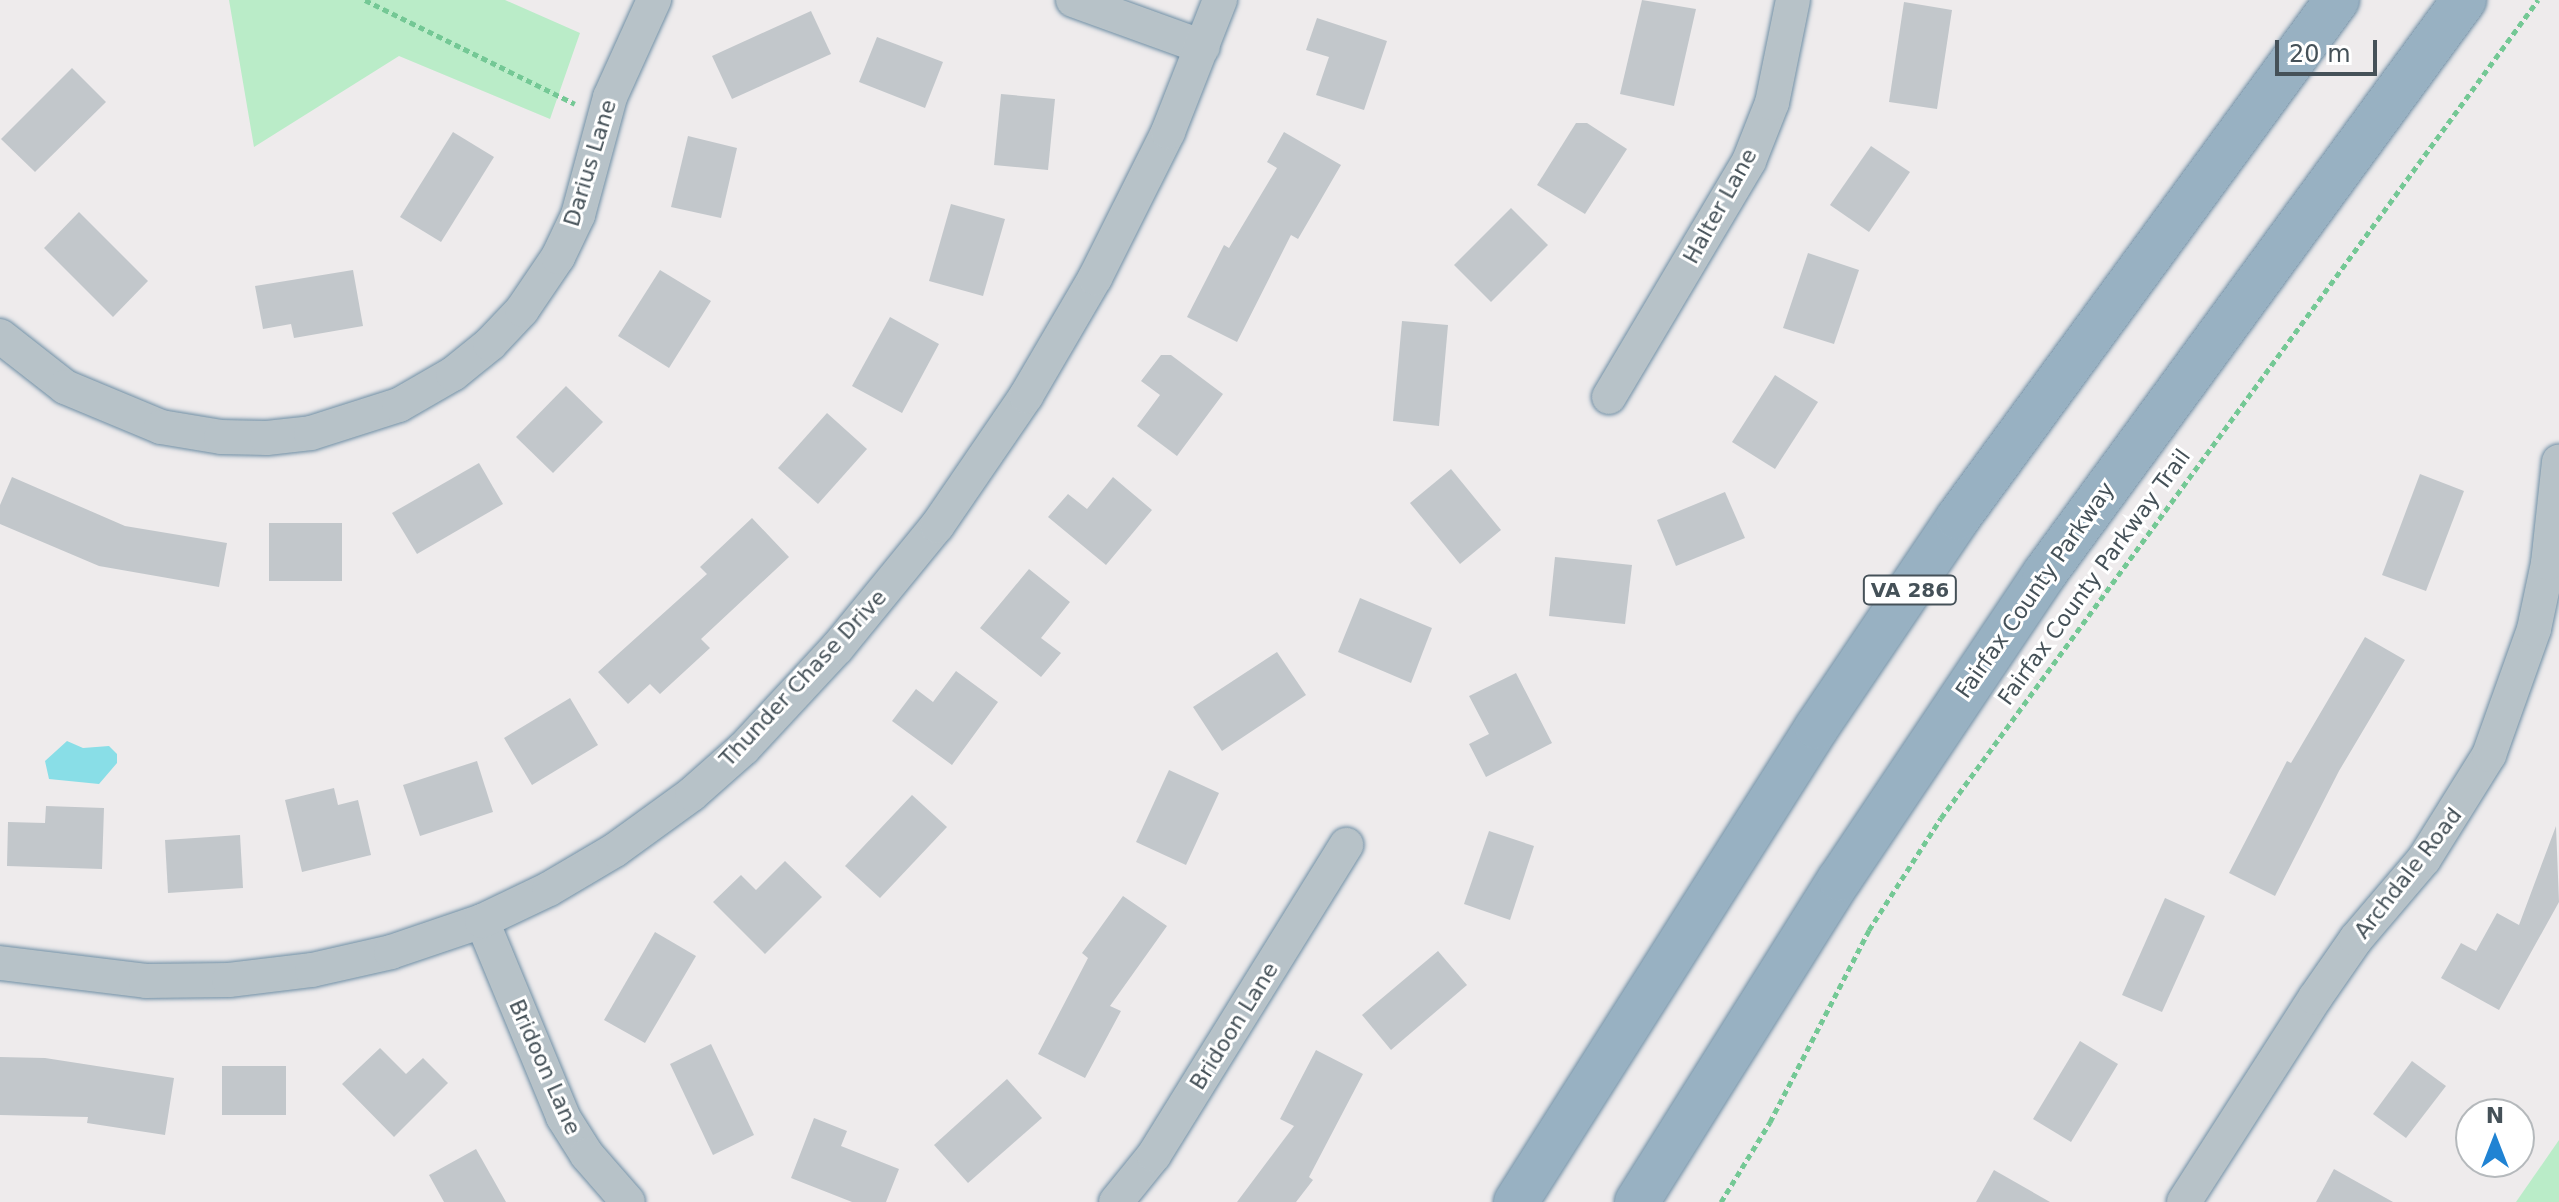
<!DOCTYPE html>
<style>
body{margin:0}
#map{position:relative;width:2559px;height:1202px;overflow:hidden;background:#eeebec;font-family:"DejaVu Sans",sans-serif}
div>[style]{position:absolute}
.green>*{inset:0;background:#baecc8}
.water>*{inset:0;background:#89dee7}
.building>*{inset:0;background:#c2c7cb}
.path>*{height:5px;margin-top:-2.5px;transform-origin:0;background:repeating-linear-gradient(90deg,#74c895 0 6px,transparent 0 10px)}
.roads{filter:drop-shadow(0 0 2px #708fa5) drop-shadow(0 0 2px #708fa5)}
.minor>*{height:34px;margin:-17px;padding:0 17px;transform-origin:17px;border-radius:17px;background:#b7c2c8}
.trunk>*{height:44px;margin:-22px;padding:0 22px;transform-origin:22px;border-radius:22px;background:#98b1c2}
span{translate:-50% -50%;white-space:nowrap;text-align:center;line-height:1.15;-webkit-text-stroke:6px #fff;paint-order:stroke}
.shield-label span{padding:2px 6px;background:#fff;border:2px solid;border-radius:6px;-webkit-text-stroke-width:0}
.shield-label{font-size:20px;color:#455158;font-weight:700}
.street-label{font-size:22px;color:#455158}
.north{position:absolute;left:2455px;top:1098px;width:80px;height:80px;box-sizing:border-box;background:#fff;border:2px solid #b5b9bc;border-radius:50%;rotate:0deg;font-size:22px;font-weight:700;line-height:32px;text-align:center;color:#455158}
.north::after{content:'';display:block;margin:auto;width:28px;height:36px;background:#2083d3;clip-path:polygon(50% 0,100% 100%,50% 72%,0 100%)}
.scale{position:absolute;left:2275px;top:40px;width:102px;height:36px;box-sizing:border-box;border:4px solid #455158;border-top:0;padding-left:10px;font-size:24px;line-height:28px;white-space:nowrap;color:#455158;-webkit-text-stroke:6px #fff;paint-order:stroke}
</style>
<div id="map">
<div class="green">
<i style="clip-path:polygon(229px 0,505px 0,580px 33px,550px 119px,399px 56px,254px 147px)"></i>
<i style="clip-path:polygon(2559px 1140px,2559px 1202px,2516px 1202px)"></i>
</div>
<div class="water">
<i style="clip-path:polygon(67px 741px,83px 748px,109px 746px,117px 754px,117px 763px,99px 784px,49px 779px,45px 761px)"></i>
</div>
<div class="building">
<i style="clip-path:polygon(1642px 0,1696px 9px,1674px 106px,1620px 94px)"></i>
<i style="clip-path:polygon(1904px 2px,1952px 10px,1937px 109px,1889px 102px)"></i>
<i style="clip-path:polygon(811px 11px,831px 54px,732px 99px,712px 56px)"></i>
<i style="clip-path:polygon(1317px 18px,1387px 41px,1364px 110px,1316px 95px,1329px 57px,1306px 50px)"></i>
<i style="clip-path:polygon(877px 37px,943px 62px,925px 108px,859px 82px)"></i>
<i style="clip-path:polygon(72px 68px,106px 102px,35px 172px,1px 139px)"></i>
<i style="clip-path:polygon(1001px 94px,1055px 99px,1048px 170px,994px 165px)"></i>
<i style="clip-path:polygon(1576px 123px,1587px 123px,1627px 149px,1585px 214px,1537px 185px)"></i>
<i style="clip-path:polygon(453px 132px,494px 157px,441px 242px,400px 217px)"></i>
<i style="clip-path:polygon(1284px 132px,1341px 165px,1298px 239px,1291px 235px,1237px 342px,1187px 317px,1224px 245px,1229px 248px,1277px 168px,1267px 162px)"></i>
<i style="clip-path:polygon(688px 136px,737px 148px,721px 218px,671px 207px)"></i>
<i style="clip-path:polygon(1871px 146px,1910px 172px,1869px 232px,1830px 205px)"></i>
<i style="clip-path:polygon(951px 204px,1005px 219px,983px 296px,929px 281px)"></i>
<i style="clip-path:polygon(1511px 208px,1548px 245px,1491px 302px,1454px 265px)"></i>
<i style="clip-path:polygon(79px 212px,148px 281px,113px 317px,44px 248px)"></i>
<i style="clip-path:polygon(1808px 253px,1859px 270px,1834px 344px,1783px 328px)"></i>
<i style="clip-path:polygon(353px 270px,363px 326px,294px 338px,291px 324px,263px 329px,255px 286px)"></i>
<i style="clip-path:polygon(660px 270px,711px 301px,669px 368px,618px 336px)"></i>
<i style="clip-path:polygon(890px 317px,939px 344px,902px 413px,852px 386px)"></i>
<i style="clip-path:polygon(1402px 321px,1448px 325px,1439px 426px,1393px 421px)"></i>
<i style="clip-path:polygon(1161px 355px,1171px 355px,1223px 394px,1177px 456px,1137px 426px,1160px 395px,1141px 381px)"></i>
<i style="clip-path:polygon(1775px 375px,1818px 402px,1775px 469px,1732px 442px)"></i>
<i style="clip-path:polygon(566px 386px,603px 422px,553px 473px,516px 437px)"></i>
<i style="clip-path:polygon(827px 413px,867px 449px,818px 504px,778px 468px)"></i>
<i style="clip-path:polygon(479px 463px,503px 504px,417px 554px,392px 513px)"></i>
<i style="clip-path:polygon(1451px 469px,1501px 530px,1460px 564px,1410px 503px)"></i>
<i style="clip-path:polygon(2420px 474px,2464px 491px,2426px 591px,2382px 575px)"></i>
<i style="clip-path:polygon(12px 477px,125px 526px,227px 543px,219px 587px,99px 566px,0 524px,0 505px)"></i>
<i style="clip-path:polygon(1113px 477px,1152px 510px,1106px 565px,1048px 517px,1068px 494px,1087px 509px)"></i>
<i style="clip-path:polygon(1725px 492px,1745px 538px,1676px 566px,1657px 520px)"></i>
<i style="clip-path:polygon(752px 518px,789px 557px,701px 639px,710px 648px,660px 694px,650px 684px,628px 704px,598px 672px,707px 574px,700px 567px)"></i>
<i style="clip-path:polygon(269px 523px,342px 523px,342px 581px,269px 581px)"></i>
<i style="clip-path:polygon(1555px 557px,1632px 565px,1625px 624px,1549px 616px)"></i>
<i style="clip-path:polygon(1029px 569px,1070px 602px,1041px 638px,1061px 653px,1041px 677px,980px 628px)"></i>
<i style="clip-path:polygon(1360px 598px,1432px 628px,1411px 683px,1338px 652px)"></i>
<i style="clip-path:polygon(2365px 637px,2405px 660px,2339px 771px,2275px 896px,2229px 873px,2287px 761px,2291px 763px)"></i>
<i style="clip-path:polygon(1277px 652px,1306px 695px,1222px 751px,1193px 707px)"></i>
<i style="clip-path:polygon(956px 671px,998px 702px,952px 765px,892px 721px,916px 689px,933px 702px)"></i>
<i style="clip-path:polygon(1516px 673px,1552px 743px,1486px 777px,1469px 744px,1489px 734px,1469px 696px)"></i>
<i style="clip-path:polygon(570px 698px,598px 745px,532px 785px,504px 738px)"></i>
<i style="clip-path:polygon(477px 761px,493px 812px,420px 836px,403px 785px)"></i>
<i style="clip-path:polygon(1169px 770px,1219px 793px,1186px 865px,1136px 842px)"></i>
<i style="clip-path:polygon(334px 788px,338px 805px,358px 800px,371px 855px,302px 872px,285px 800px)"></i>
<i style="clip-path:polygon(912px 795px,947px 827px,880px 898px,845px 866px)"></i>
<i style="clip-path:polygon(46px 806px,104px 808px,102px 869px,7px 866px,8px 822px,45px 823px)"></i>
<i style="clip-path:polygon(2556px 826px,2559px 902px,2499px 1010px,2441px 978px,2461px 943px,2476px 951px,2497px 913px,2519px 925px)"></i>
<i style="clip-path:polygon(1489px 831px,1534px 846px,1510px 920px,1464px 904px)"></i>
<i style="clip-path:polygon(240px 835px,243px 888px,168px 893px,165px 840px)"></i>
<i style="clip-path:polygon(785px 861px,822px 897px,765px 954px,713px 902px,741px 875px,756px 890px)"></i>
<i style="clip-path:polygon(1123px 896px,1167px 926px,1110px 1006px,1121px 1011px,1085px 1078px,1038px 1054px,1088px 958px,1082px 953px)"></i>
<i style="clip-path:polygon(2165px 898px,2205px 916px,2162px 1012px,2122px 995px)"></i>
<i style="clip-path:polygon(655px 932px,696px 956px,645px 1043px,604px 1020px)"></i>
<i style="clip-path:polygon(1438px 951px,1467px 985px,1391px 1050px,1362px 1015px)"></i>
<i style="clip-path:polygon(2080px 1041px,2118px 1064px,2071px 1142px,2033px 1119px)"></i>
<i style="clip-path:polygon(711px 1044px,754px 1135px,713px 1155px,670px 1064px)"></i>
<i style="clip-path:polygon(380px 1048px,406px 1074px,423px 1058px,448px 1083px,394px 1137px,342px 1084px)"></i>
<i style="clip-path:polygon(1316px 1050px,1363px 1074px,1309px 1177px,1313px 1180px,1296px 1202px,1237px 1202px,1294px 1126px,1280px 1119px)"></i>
<i style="clip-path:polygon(0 1057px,45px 1058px,174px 1078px,165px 1135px,87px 1123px,88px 1117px,0 1115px)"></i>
<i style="clip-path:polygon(2412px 1061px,2446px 1086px,2406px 1138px,2373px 1114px)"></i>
<i style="clip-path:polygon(222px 1066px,286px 1066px,286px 1115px,222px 1115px)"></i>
<i style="clip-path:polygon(1007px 1079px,1042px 1118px,968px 1183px,934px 1145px)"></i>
<i style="clip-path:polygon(814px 1118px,847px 1131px,841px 1146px,899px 1169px,886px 1202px,852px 1202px,791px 1178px)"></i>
<i style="clip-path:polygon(476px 1149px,506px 1202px,444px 1202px,429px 1175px)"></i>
<i style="clip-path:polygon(2334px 1169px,2393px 1202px,2316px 1202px)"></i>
<i style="clip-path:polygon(1994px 1170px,2050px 1202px,1976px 1202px)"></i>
</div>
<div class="path">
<i style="left:365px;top:0;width:234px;rotate:26.3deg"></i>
<i style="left:1721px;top:1202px;width:94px;rotate:-58.5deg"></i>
<i style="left:1770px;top:1122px;width:216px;rotate:-62.7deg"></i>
<i style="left:1869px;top:930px;width:133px;rotate:-57.3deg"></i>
<i style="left:1941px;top:818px;width:1013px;rotate:-53.88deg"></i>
</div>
<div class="roads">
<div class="minor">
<i style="left:1073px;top:0;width:138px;rotate:19.9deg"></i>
<i style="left:0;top:336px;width:83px;rotate:38.1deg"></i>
<i style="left:65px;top:387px;width:104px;rotate:22.6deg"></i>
<i style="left:161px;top:427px;width:61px;rotate:9.5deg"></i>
<i style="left:221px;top:437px;width:46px;rotate:1.2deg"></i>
<i style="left:267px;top:438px;width:44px;rotate:-6.5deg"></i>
<i style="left:311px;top:433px;width:92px;rotate:-17.7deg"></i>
<i style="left:399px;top:405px;width:62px;rotate:-29.9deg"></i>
<i style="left:453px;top:374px;width:48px;rotate:-39deg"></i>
<i style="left:490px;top:344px;width:47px;rotate:-46.7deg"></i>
<i style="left:522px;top:310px;width:64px;rotate:-55.8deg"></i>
<i style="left:558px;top:257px;width:47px;rotate:-64.5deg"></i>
<i style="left:578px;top:215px;width:122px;rotate:-74.8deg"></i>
<i style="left:610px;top:97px;width:107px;rotate:-65.6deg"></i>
<i style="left:1609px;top:397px;width:274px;rotate:-59.3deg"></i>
<i style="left:1749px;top:161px;width:62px;rotate:-68.4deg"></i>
<i style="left:1772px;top:103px;width:105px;rotate:-78.5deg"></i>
<i style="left:482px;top:921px;width:212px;rotate:67.5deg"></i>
<i style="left:563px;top:1117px;width:45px;rotate:57.7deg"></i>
<i style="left:587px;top:1155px;width:62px;rotate:48.9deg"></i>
<i style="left:0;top:963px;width:147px;rotate:7deg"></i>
<i style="left:146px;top:981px;width:83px;rotate:-0.7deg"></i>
<i style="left:229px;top:980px;width:84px;rotate:-6.9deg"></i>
<i style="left:312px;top:970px;width:81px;rotate:-12.8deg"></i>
<i style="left:391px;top:952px;width:96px;rotate:-18.8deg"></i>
<i style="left:482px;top:921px;width:74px;rotate:-25.5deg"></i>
<i style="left:549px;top:889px;width:77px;rotate:-30.6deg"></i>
<i style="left:615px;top:850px;width:95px;rotate:-36deg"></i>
<i style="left:692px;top:794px;width:69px;rotate:-41.5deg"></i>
<i style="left:744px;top:748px;width:137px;rotate:-47.1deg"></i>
<i style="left:837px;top:648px;width:158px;rotate:-50.7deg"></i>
<i style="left:937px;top:526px;width:158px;rotate:-55.6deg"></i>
<i style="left:1026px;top:396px;width:137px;rotate:-59.7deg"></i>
<i style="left:1095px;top:278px;width:163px;rotate:-63.4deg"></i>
<i style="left:1168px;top:132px;width:142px;rotate:-68.5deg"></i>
<i style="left:1116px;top:1202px;width:60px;rotate:-51deg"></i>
<i style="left:1154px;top:1155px;width:365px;rotate:-58.2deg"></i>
<i style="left:2184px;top:1202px;width:242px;rotate:-57.3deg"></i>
<i style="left:2315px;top:998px;width:72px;rotate:-55.2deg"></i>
<i style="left:2356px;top:939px;width:105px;rotate:-49.6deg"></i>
<i style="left:2424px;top:859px;width:123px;rotate:-58deg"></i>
<i style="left:2489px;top:755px;width:134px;rotate:-70.3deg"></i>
<i style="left:2534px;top:629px;width:67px;rotate:-78deg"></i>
<i style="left:2548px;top:563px;width:102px;rotate:-83.8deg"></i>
</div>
<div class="trunk">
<i style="left:1516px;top:1202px;width:562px;rotate:-57.64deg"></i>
<i style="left:1817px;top:727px;width:252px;rotate:-56deg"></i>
<i style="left:1958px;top:518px;width:642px;rotate:-53.81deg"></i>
<i style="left:1637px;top:1202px;width:381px;rotate:-57.9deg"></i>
<i style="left:1840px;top:879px;width:368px;rotate:-56.2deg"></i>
<i style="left:2045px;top:573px;width:710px;rotate:-53.82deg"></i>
</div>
</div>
<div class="shield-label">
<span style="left:1910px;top:590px">VA 286</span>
</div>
<div class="street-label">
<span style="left:590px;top:163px;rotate:-73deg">Darius Lane</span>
<span style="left:1720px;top:206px;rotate:-61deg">Halter Lane</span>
<span style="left:2094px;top:577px;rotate:-54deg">Fairfax County Parkway Trail</span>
<span style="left:2035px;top:590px;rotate:-55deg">Fairfax County Parkway</span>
<span style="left:803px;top:678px;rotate:-47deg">Thunder Chase Drive</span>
<span style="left:2408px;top:873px;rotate:-52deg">Archdale Road</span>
<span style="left:1234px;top:1026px;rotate:-58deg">Bridoon Lane</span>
<span style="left:545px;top:1067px;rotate:66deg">Bridoon Lane</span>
</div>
<div class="north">N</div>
<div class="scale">20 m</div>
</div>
